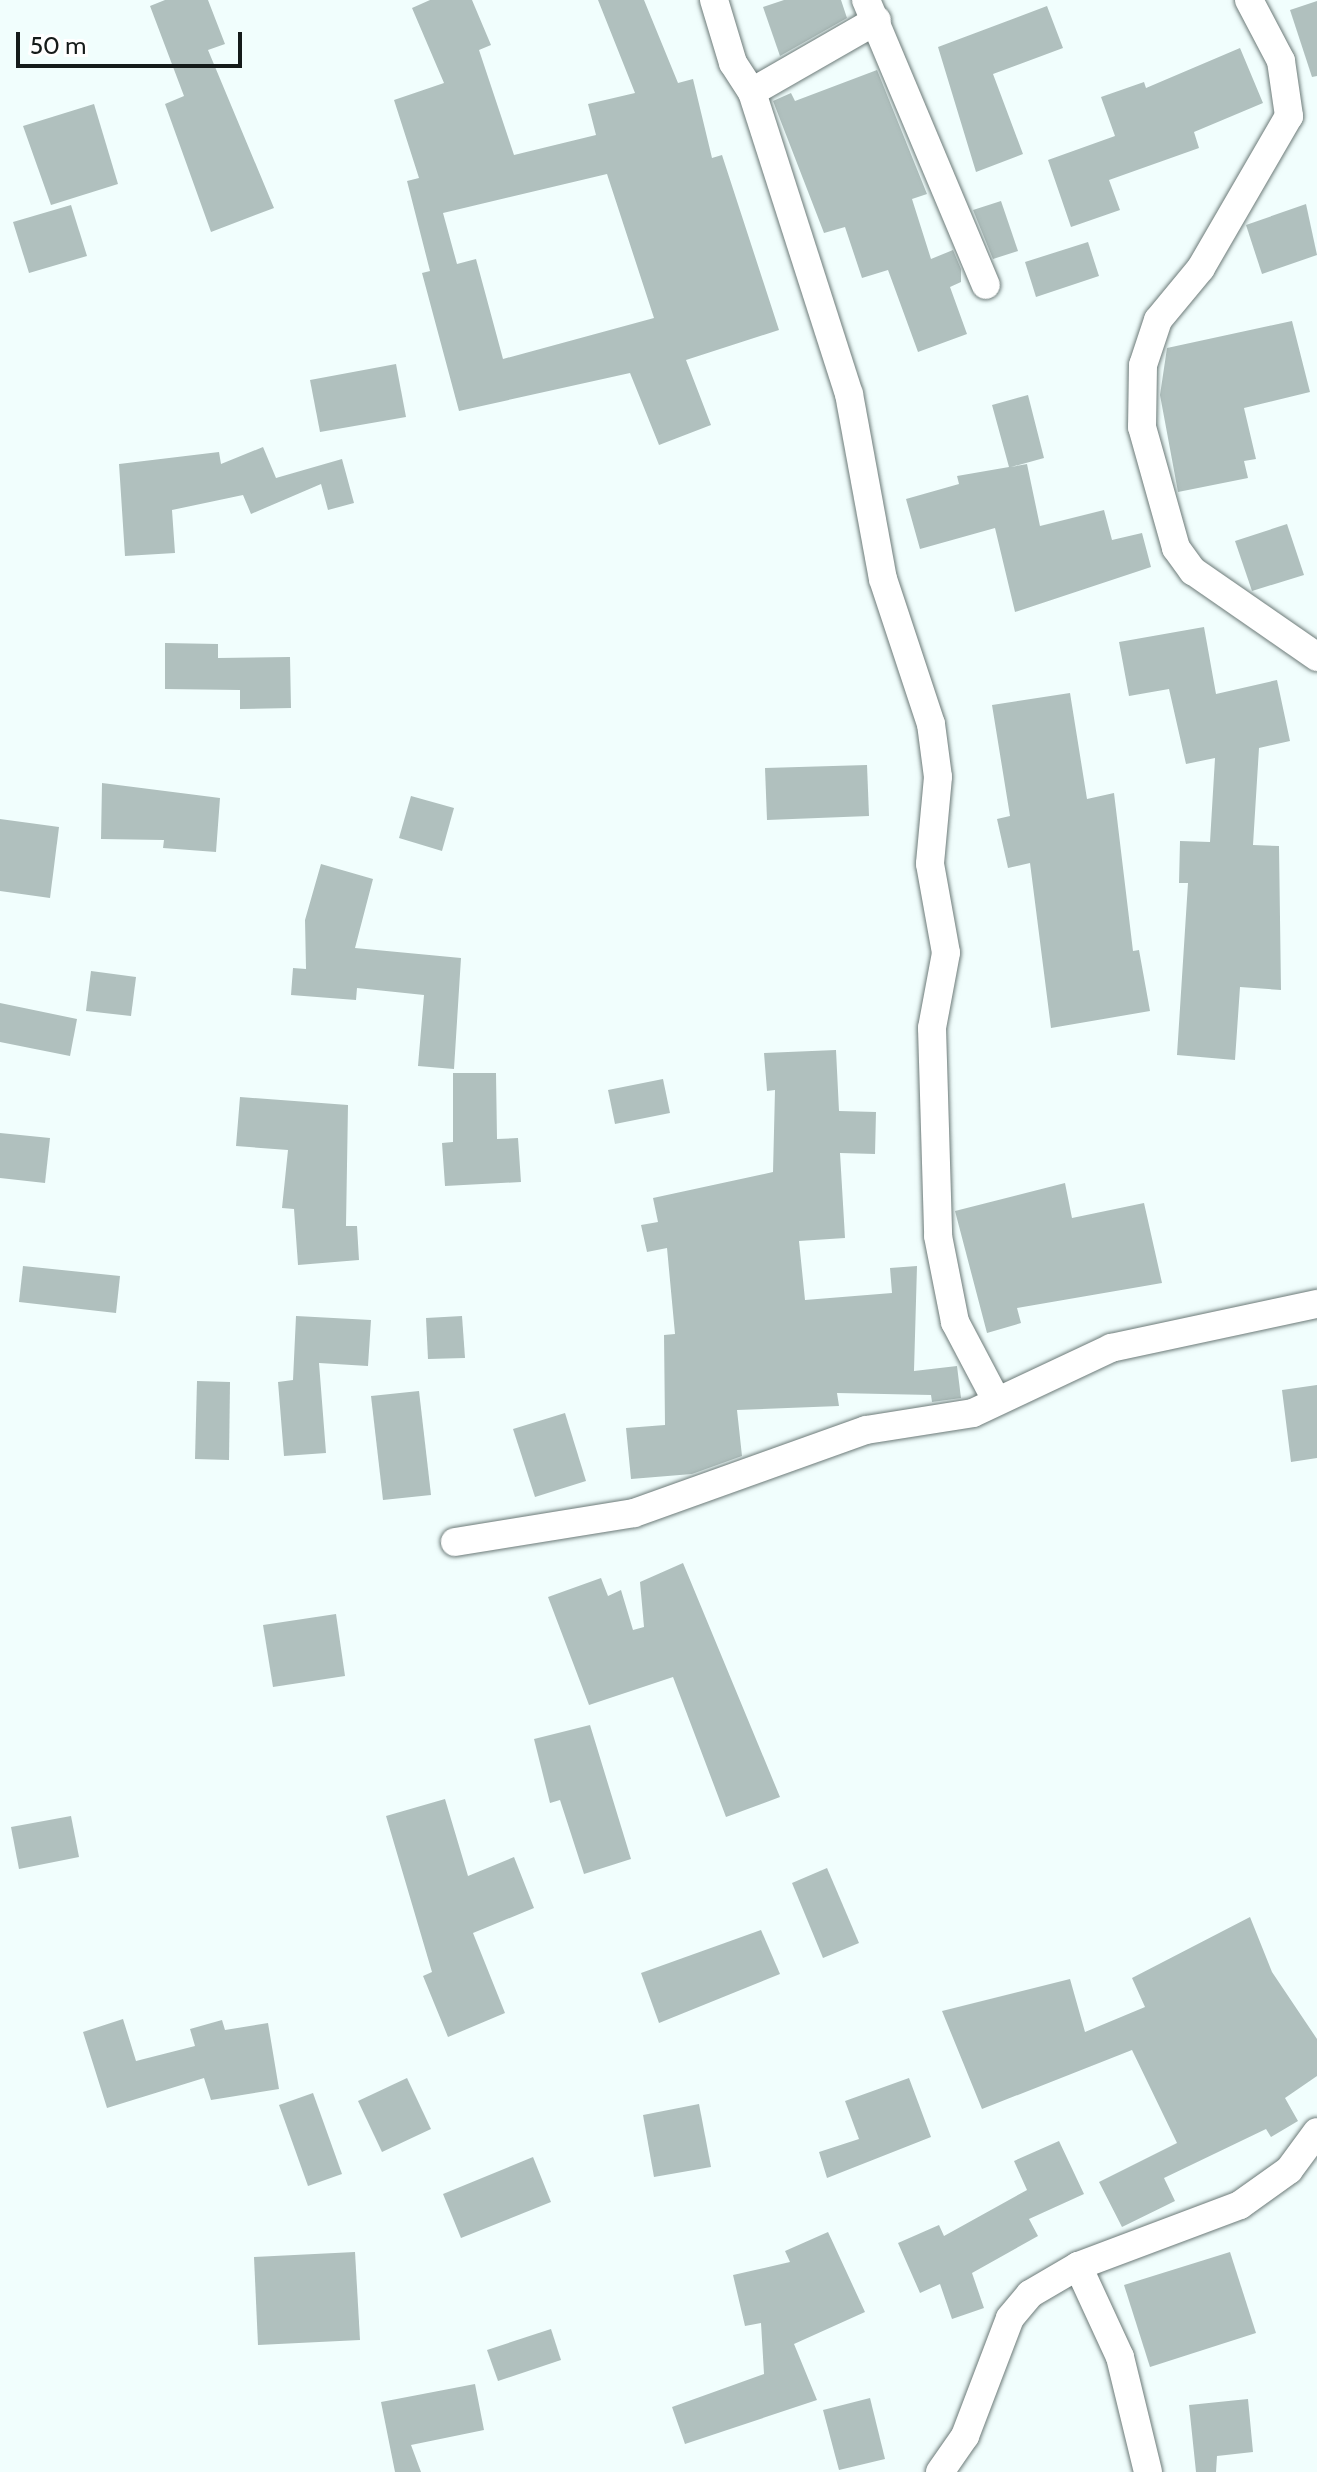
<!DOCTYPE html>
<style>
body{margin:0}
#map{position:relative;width:1317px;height:2472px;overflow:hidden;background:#f1fefd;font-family:Cabin,sans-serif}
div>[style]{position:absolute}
.building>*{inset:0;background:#b0c0be}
.roads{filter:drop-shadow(0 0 2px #6c7a78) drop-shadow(0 0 2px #6c7a78)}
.street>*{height:28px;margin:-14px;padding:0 14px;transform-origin:14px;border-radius:14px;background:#fff}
span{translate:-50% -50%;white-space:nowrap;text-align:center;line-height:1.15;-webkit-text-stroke:8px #fff;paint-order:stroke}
.scale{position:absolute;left:16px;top:32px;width:226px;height:36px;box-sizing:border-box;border:4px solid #151b1a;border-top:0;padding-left:10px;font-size:24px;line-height:28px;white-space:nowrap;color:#151b1a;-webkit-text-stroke:6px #fff;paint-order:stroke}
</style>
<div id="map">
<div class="building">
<i style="clip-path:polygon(165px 0,208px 0,225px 44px,208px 50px,274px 208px,211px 232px,165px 104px,184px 96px,150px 6px)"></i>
<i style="clip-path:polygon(evenodd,430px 0,472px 0,491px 45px,479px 50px,514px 155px,596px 135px,588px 104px,635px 93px,598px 0,644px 0,678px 83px,693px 79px,712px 158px,722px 155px,779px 330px,686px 360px,711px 425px,659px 445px,630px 373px,459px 411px,422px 273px,430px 271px,407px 181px,419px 178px,394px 100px,444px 83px,412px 8px,430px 0,607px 174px,654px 318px,503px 359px,476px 259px,457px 264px,443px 213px,607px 174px)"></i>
<i style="clip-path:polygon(784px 0,841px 0,847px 18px,780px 56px,763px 7px)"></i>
<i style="clip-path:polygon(1317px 1px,1317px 76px,1312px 77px,1290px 10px)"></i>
<i style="clip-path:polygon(1047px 6px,1063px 48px,993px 74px,1023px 154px,976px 172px,938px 47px)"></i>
<i style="clip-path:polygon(1240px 48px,1263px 103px,1194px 132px,1199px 148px,1109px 180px,1120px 210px,1071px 227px,1048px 160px,1115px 136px,1101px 97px,1144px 82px,1146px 88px)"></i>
<i style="clip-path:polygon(877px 70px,927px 194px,912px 199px,931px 259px,953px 250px,961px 269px,961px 282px,950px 287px,967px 334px,918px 352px,888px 270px,862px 278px,845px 227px,824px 233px,773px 101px,791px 93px,795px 101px)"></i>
<i style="clip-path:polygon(94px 104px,118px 184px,51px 205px,23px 126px)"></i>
<i style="clip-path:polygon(1001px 201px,1018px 251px,993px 259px,973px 210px)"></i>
<i style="clip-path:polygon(1306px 204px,1317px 255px,1262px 274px,1246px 225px)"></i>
<i style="clip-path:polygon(71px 205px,87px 256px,29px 273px,13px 222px)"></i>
<i style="clip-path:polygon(1088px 242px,1099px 276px,1036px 297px,1025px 262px)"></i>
<i style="clip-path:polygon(1292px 321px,1310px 392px,1244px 408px,1256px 459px,1244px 461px,1248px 478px,1178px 492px,1160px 395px,1167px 348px)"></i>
<i style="clip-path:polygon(396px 364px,406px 417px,320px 432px,310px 380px)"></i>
<i style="clip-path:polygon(1028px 395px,1044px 458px,1011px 467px,1027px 464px,1040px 526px,1104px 510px,1112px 540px,1142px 533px,1151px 567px,1015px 612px,995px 528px,920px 549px,906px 499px,959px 484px,957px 476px,1009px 467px,992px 405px)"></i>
<i style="clip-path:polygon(263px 447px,276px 478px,342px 459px,354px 503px,328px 510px,321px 484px,251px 514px,243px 495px,172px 510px,175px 553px,125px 556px,119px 464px,219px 452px,221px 464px)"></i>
<i style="clip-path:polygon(1287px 524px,1304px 575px,1252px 591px,1235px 541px)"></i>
<i style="clip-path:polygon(1204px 627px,1216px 694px,1277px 680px,1290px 741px,1259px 748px,1253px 845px,1279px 846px,1281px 990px,1240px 987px,1235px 1060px,1177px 1055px,1188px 883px,1179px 883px,1180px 841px,1210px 842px,1215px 758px,1186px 764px,1169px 689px,1129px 696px,1119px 642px)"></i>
<i style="clip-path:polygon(165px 643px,218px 644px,218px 658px,290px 657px,291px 708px,240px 709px,240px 690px,165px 689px)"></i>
<i style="clip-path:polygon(1070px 693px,1087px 799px,1114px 793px,1133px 951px,1139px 950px,1150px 1011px,1051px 1028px,1030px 863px,1008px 868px,997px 819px,1010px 816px,992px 705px)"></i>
<i style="clip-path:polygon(867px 765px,869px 816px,767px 820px,765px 768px)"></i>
<i style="clip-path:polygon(102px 783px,220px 798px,216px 852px,163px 848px,164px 840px,101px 839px)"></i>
<i style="clip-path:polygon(411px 796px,454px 808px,442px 851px,399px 838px)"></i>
<i style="clip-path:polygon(0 819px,59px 827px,50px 898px,0 891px)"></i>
<i style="clip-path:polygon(321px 864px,373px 879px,355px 948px,461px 958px,454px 1069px,418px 1066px,424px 995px,357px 988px,356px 1000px,291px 995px,293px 968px,306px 969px,305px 920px)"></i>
<i style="clip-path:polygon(91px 971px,136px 977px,131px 1016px,86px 1011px)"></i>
<i style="clip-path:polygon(0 1003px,77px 1019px,70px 1056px,0 1042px)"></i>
<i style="clip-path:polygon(836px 1050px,839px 1111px,876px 1112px,875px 1154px,840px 1153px,845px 1238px,799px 1241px,805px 1300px,892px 1293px,890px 1268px,917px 1266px,914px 1371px,957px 1366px,961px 1398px,932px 1402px,931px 1395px,837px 1393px,839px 1406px,737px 1410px,742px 1456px,692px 1474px,631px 1479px,626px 1428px,665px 1425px,664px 1335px,675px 1334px,667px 1248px,647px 1252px,641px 1225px,658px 1222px,653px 1198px,773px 1172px,775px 1090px,767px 1091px,764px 1053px)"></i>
<i style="clip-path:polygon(453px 1073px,496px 1073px,497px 1139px,518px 1138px,521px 1182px,445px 1186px,442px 1143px,453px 1142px)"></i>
<i style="clip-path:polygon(663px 1079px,670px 1113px,615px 1124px,608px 1090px)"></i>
<i style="clip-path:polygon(240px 1097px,348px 1105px,346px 1226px,357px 1226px,359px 1260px,298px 1265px,294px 1209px,282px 1208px,288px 1150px,236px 1146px)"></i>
<i style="clip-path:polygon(0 1133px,50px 1138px,45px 1183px,0 1178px)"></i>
<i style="clip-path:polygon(1065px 1183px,1072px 1218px,1144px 1203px,1162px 1283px,1017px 1308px,1021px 1323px,987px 1333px,955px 1211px)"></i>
<i style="clip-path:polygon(23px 1266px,120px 1276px,116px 1313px,19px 1302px)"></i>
<i style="clip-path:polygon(296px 1316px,371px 1320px,368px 1366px,319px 1363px,326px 1453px,284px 1456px,278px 1382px,293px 1380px)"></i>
<i style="clip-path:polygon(462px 1316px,465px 1358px,428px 1359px,426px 1318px)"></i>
<i style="clip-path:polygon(197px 1381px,230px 1382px,229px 1460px,195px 1459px)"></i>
<i style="clip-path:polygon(1317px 1385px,1317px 1458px,1291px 1462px,1282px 1390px)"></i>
<i style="clip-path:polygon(419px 1391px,431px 1495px,383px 1500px,371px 1396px)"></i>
<i style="clip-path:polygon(565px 1413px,586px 1481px,535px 1497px,513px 1429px)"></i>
<i style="clip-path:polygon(683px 1563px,780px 1797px,726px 1817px,673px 1677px,589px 1705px,548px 1597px,601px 1578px,608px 1596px,621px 1590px,633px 1630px,644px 1627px,640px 1582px)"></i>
<i style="clip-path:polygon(336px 1614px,345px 1676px,273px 1687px,263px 1625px)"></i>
<i style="clip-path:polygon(590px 1725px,631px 1859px,584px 1874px,560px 1800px,550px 1803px,534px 1739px)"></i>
<i style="clip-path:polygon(445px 1799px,468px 1876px,514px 1857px,534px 1908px,473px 1933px,505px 2013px,448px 2037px,423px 1976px,432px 1972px,386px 1816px)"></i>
<i style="clip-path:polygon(71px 1816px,79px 1857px,19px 1869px,11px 1827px)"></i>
<i style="clip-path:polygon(827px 1868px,859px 1943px,823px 1958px,792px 1883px)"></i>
<i style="clip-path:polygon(1250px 1917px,1272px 1972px,1317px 2039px,1317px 2076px,1285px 2098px,1298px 2121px,1271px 2137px,1266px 2129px,1164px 2178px,1175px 2201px,1122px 2227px,1099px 2182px,1177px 2143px,1132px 2050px,982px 2109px,942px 2011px,1070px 1979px,1085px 2032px,1145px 2007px,1132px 1978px)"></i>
<i style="clip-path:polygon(761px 1930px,780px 1974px,659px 2023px,641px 1973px)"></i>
<i style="clip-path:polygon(123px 2019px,136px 2061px,195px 2046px,190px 2029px,222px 2020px,225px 2030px,268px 2023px,279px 2089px,211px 2100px,204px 2078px,107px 2108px,83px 2032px)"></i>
<i style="clip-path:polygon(407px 2078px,431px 2129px,382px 2152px,358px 2101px)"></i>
<i style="clip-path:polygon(909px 2078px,931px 2137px,827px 2178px,819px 2152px,859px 2139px,845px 2101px)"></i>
<i style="clip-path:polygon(313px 2093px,342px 2174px,308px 2186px,279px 2105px)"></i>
<i style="clip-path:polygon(699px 2104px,711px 2167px,654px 2177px,643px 2115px)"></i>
<i style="clip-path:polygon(1059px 2141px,1084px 2194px,1029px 2219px,1038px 2236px,972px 2273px,984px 2308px,952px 2319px,940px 2284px,920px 2293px,898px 2243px,939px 2225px,944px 2236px,1027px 2190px,1014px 2161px)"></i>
<i style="clip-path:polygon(533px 2157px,551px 2202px,461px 2238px,443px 2194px)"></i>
<i style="clip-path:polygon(828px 2232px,865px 2312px,794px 2344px,817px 2400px,685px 2444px,672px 2407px,764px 2374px,761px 2323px,745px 2326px,733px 2275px,790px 2262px,785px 2251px)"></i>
<i style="clip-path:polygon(355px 2252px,360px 2340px,258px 2345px,254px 2257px)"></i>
<i style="clip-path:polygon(1230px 2252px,1256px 2333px,1150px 2367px,1124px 2285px)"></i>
<i style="clip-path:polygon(551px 2329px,561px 2360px,498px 2381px,487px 2350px)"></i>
<i style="clip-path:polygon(475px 2384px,484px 2430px,411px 2445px,421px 2472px,395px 2472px,381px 2402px)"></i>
<i style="clip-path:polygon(870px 2398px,885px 2459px,839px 2470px,823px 2410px)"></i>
<i style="clip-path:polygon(1248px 2399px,1253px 2452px,1217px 2456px,1216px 2472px,1196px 2472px,1189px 2405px)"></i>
</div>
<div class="roads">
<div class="street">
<i style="left:714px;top:0;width:66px;rotate:73.2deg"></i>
<i style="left:733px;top:63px;width:35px;rotate:57deg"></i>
<i style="left:752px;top:92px;width:317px;rotate:72.2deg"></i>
<i style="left:849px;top:394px;width:188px;rotate:79.6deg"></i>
<i style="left:883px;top:579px;width:153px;rotate:71.7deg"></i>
<i style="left:931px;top:724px;width:53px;rotate:82.5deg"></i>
<i style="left:938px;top:777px;width:87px;rotate:95.3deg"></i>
<i style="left:930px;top:864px;width:90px;rotate:79.8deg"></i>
<i style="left:946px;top:953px;width:76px;rotate:100.6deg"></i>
<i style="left:932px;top:1028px;width:208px;rotate:88.3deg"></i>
<i style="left:938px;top:1236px;width:88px;rotate:78.8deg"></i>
<i style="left:955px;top:1322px;width:86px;rotate:62.2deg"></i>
<i style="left:866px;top:0;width:309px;rotate:67.2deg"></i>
<i style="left:1249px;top:0;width:69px;rotate:62.3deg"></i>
<i style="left:1281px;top:61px;width:56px;rotate:81.7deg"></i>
<i style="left:1289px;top:116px;width:176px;rotate:120.1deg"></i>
<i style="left:1201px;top:268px;width:67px;rotate:129.6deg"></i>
<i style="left:1158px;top:320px;width:47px;rotate:108.4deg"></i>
<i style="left:1143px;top:365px;width:62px;rotate:90.9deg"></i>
<i style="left:1142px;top:427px;width:126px;rotate:74.3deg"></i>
<i style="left:1176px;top:548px;width:29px;rotate:54deg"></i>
<i style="left:1193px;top:571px;width:151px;rotate:34.7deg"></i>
<i style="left:752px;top:92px;width:144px;rotate:-29.9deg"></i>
<i style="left:455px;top:1542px;width:181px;rotate:-9.2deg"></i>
<i style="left:634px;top:1513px;width:246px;rotate:-19.7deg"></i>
<i style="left:866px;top:1430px;width:108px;rotate:-9deg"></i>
<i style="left:973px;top:1413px;width:153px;rotate:-25.2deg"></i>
<i style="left:1111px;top:1348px;width:211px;rotate:-12.1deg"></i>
<i style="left:1078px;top:2266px;width:100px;rotate:65.2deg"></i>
<i style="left:1120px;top:2357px;width:118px;rotate:76.3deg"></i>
<i style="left:940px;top:2472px;width:44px;rotate:-55.2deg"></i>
<i style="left:965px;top:2436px;width:126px;rotate:-69.1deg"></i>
<i style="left:1010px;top:2318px;width:31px;rotate:-50deg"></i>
<i style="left:1030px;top:2294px;width:56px;rotate:-30.3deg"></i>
<i style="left:1078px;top:2266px;width:173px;rotate:-20.6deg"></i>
<i style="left:1240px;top:2205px;width:60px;rotate:-35.5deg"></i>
<i style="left:1289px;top:2170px;width:47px;rotate:-53.6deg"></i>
</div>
</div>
<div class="scale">50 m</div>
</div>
